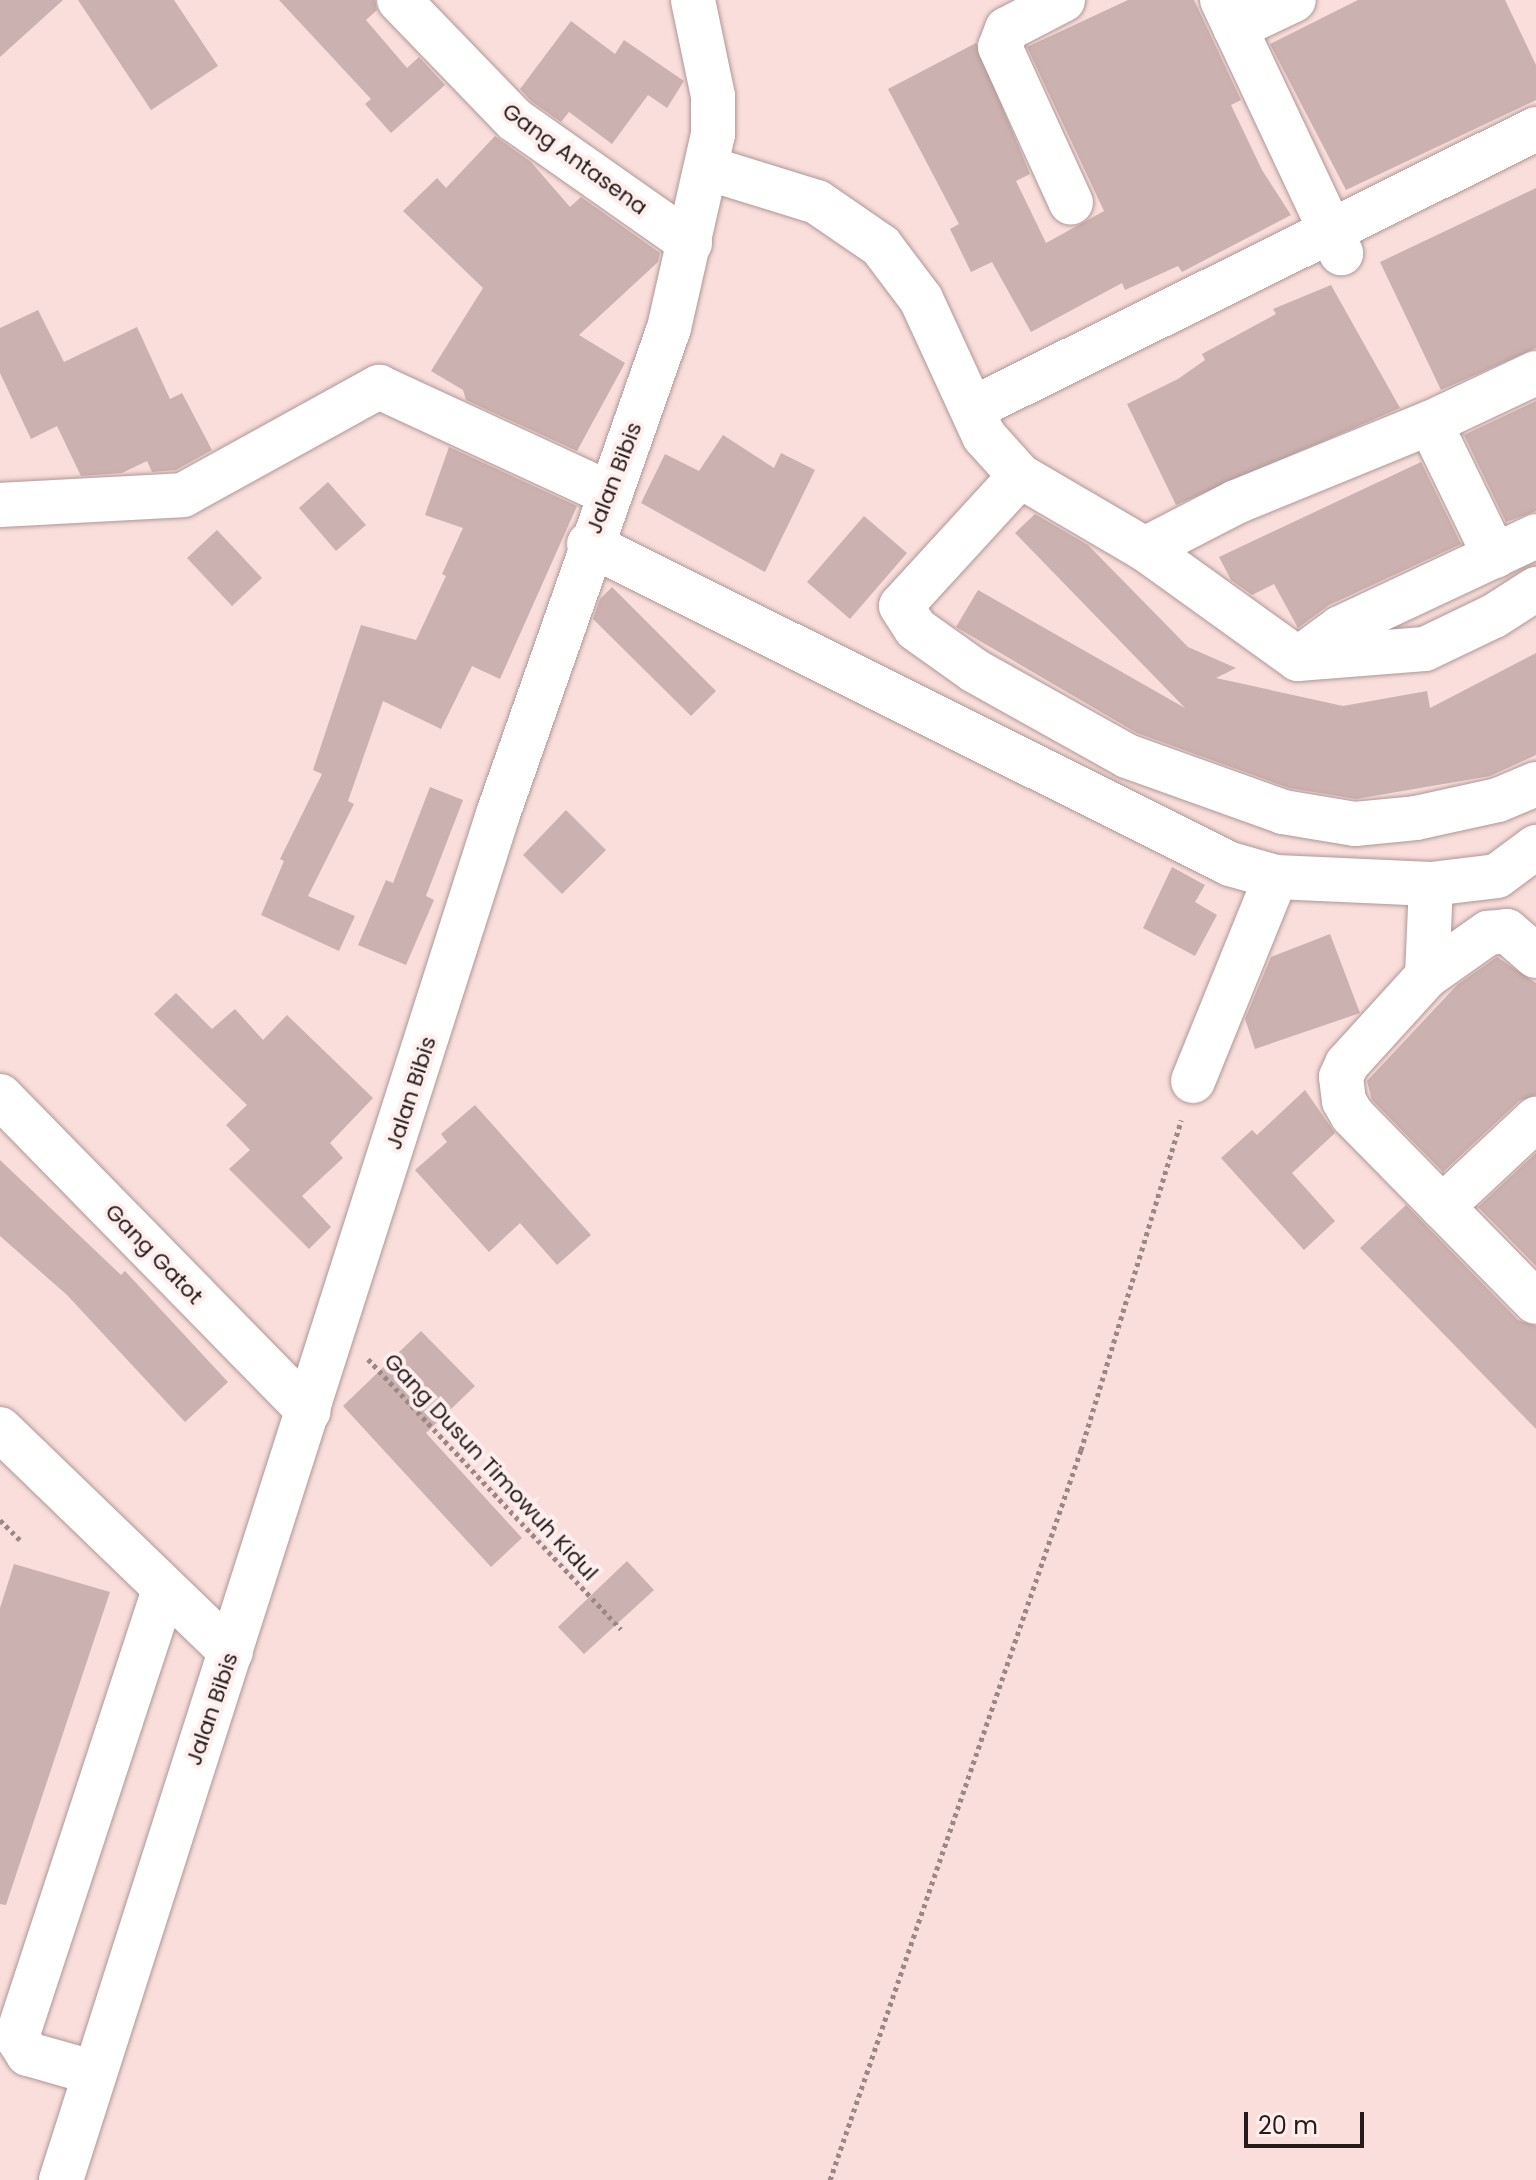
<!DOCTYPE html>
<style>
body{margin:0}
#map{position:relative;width:1536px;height:2180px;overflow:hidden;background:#f9dedc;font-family:Poppins,sans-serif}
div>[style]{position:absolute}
.building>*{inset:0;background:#cbb1af}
.path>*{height:5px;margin-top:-2.5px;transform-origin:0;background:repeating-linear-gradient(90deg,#9b8886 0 4px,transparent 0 8px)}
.roads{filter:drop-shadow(0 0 2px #b09795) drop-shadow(0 0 2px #b09795)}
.minor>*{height:44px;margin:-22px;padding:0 22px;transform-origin:22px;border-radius:22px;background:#fff}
.major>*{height:44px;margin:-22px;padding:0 22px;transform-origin:22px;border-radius:22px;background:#fff}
span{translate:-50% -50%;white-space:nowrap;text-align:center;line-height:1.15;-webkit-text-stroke:8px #feeeed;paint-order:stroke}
.street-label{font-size:22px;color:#241b1a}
.scale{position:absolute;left:1244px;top:2112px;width:120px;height:36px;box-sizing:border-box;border:4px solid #241b1a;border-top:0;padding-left:10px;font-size:24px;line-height:28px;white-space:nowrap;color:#241b1a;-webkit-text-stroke:6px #feeeed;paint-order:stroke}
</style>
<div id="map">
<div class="building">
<i style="clip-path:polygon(0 0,63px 0,0 57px)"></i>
<i style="clip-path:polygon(78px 0,174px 0,218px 66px,151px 110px)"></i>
<i style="clip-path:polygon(279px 0,375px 0,377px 10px,366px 20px,407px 68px,419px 57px,445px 85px,391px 133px,365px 104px,371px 99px)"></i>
<i style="clip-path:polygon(1128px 0,1194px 0,1241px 100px,1231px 105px,1262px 170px,1291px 215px,1182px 272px,1178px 266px,1125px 290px,1122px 283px,1031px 332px,992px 262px,971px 272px,950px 229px,959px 224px,888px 89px,976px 43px,1030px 174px,1016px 181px,1046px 243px,1104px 211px,1027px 47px)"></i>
<i style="clip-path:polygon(1358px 0,1505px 0,1536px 65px,1536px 100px,1346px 190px,1270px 44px)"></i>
<i style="clip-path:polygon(571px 21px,615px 54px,624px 40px,684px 81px,667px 108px,648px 95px,612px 144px,569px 112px,561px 122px,531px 101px,520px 89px)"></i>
<i style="clip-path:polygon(495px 136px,531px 162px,570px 207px,581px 197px,660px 253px,658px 262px,579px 335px,625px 363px,577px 451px,466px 400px,463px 390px,431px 371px,483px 288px,403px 211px,437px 178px,446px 188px)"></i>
<i style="clip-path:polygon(1536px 188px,1536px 348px,1441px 390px,1380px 262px)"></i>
<i style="clip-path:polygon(1331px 285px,1400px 408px,1176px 505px,1127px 404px,1178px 379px,1205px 360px,1202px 354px,1276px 314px,1273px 309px)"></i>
<i style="clip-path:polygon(38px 310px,64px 362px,137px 327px,170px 399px,182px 393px,212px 450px,176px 470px,152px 472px,147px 461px,122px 473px,81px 476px,57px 426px,31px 439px,0 373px,0 328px)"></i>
<i style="clip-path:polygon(1536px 401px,1536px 511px,1506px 522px,1464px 435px)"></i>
<i style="clip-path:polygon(723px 435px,774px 468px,781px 453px,815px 470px,765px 572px,641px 503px,665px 454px,699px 471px)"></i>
<i style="clip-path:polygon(449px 447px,577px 506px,500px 679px,472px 666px,441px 729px,383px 701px,348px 801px,354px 804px,308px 896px,355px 916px,339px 951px,261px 915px,284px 861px,280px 859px,322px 774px,313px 770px,361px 625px,416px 640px,446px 576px,442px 574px,463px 528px,425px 515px)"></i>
<i style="clip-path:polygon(1421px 462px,1461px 544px,1329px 605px,1298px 628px,1274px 584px,1252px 595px,1231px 580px,1219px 557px)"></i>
<i style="clip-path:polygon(328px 482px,366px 525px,336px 551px,299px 508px)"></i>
<i style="clip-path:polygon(1035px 514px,1088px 545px,1188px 647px,1236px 668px,1216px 678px,1343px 706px,1427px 691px,1430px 708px,1536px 653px,1536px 755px,1490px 776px,1356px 799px,1289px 788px,1137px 733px,956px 627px,978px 590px,1185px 708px,1015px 533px)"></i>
<i style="clip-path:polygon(864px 516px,907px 553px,850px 619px,807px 582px)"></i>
<i style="clip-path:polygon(217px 530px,262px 578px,232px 606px,187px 558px)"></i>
<i style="clip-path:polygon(612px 587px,716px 691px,691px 716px,593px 619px,600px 599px)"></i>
<i style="clip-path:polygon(430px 787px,463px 800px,426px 896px,434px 900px,406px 965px,358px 945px,386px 880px,393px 883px)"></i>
<i style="clip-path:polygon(566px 810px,606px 850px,562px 894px,523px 855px)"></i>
<i style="clip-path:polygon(1172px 867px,1205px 885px,1195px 902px,1217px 915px,1195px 956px,1143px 928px)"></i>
<i style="clip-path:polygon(1330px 934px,1360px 1013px,1255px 1049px,1245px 1019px,1271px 957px)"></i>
<i style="clip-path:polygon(1497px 957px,1536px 983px,1536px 1095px,1519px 1101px,1443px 1172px,1372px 1100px,1367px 1081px,1457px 985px)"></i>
<i style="clip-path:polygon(176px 993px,212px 1029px,235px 1009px,263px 1040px,287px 1015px,373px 1098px,330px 1143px,343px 1158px,302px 1196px,331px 1227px,309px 1249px,229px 1169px,250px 1150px,226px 1125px,247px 1105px,154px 1014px)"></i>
<i style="clip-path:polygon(1305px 1090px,1335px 1133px,1292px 1173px,1335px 1221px,1304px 1250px,1221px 1158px,1252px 1130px,1257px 1135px)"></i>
<i style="clip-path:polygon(475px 1105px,591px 1235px,557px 1265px,520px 1223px,489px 1252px,415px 1170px,447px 1142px,441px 1134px)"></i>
<i style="clip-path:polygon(1536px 1153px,1536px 1266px,1478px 1207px)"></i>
<i style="clip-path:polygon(0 1160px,121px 1275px,125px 1271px,228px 1382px,185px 1422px,67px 1295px,0 1236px)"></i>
<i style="clip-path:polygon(1406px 1205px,1518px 1320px,1536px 1326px,1536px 1429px,1360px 1248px)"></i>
<i style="clip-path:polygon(421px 1331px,475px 1386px,426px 1433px,522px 1538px,491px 1567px,343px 1406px)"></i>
<i style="clip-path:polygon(627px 1561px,654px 1590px,584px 1654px,558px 1627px)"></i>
<i style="clip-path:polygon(14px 1564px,110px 1592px,6px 1905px,0 1904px,0 1608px)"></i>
</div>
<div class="path">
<i style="left:368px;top:1359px;width:370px;rotate:46.9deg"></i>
<i style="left:0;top:1520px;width:28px;rotate:45deg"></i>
<i style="left:830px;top:2180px;width:772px;rotate:-71.03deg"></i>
<i style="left:1081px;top:1450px;width:345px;rotate:-73.1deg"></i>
</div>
<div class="roads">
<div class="minor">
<i style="left:399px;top:0;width:167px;rotate:46deg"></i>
<i style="left:515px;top:120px;width:214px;rotate:35.1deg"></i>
<i style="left:1063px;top:0;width:63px;rotate:152.6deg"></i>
<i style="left:1007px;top:29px;width:19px;rotate:111deg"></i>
<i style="left:1000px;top:47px;width:171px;rotate:65.5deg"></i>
<i style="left:1222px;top:0;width:280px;rotate:64.8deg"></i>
<i style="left:1235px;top:28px;width:65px;rotate:-25.4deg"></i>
<i style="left:707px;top:168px;width:115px;rotate:17.2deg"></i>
<i style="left:817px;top:202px;width:78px;rotate:34.5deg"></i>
<i style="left:881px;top:246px;width:66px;rotate:53deg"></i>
<i style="left:921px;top:299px;width:151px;rotate:65.3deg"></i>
<i style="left:984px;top:436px;width:54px;rotate:48deg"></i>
<i style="left:1020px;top:476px;width:145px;rotate:30.3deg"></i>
<i style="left:1145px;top:549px;width:188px;rotate:35.7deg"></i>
<i style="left:1298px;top:659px;width:127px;rotate:-4.5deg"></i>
<i style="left:1425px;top:649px;width:76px;rotate:-25.6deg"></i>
<i style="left:1494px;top:616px;width:50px;rotate:-32.7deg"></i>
<i style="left:972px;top:409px;width:630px;rotate:-26.4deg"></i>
<i style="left:1430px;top:423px;width:148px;rotate:64deg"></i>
<i style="left:1020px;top:476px;width:176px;rotate:132.5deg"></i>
<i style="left:901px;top:606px;width:27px;rotate:57deg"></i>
<i style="left:916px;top:629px;width:72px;rotate:35.4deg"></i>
<i style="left:975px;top:671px;width:174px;rotate:29.2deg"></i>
<i style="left:1127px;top:756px;width:166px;rotate:19.7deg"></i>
<i style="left:1283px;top:812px;width:73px;rotate:9.5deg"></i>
<i style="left:1355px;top:824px;width:61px;rotate:-5.6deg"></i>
<i style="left:1416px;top:818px;width:84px;rotate:-12.4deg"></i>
<i style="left:1498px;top:800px;width:41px;rotate:-22.8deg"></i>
<i style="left:0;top:505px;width:183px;rotate:-3.1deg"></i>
<i style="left:183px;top:495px;width:224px;rotate:-28.9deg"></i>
<i style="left:379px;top:387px;width:252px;rotate:24.8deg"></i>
<i style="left:589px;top:544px;width:716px;rotate:26.53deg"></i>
<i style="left:1230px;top:864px;width:48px;rotate:15.8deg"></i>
<i style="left:1276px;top:877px;width:155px;rotate:2.6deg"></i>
<i style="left:1431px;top:884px;width:66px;rotate:-6.9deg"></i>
<i style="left:1497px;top:876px;width:49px;rotate:-36.6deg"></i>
<i style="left:1145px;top:549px;width:102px;rotate:-27.3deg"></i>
<i style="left:1236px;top:502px;width:209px;rotate:-22.2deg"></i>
<i style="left:1430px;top:423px;width:117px;rotate:-25.3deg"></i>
<i style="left:1298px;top:659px;width:52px;rotate:-36.4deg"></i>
<i style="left:1340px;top:628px;width:217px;rotate:-25.1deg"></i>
<i style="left:1431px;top:884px;width:92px;rotate:92.5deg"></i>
<i style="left:1427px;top:976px;width:119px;rotate:132.3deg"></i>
<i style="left:1347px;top:1064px;width:14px;rotate:115deg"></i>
<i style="left:1341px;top:1077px;width:24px;rotate:83deg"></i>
<i style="left:1344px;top:1101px;width:16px;rotate:60deg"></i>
<i style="left:1352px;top:1115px;width:262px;rotate:45.5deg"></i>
<i style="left:1427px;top:976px;width:75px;rotate:-35.2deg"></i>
<i style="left:1488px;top:933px;width:19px;rotate:-6deg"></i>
<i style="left:1507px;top:931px;width:38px;rotate:41deg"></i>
<i style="left:1193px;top:1081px;width:220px;rotate:-67.9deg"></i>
<i style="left:0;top:1096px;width:441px;rotate:45.6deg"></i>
<i style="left:1442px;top:1207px;width:129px;rotate:-43.1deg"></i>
<i style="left:0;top:1429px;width:321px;rotate:44deg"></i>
<i style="left:95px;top:2073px;width:70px;rotate:-164.2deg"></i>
<i style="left:28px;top:2054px;width:20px;rotate:-123deg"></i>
<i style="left:17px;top:2037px;width:472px;rotate:-71.8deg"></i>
</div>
<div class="major">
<i style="left:61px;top:2180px;width:1434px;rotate:-72.26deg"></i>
<i style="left:498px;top:814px;width:515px;rotate:-70.62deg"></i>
<i style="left:669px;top:328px;width:199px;rotate:-77.2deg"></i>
<i style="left:713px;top:134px;width:38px;rotate:-90deg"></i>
<i style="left:713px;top:96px;width:98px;rotate:-101.8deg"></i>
</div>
</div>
<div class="street-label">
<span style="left:575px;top:159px;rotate:36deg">Gang Antasena</span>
<span style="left:614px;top:478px;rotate:-69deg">Jalan Bibis</span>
<span style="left:411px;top:1093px;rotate:-72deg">Jalan Bibis</span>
<span style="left:154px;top:1254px;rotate:46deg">Gang Gatot</span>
<span style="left:491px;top:1467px;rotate:47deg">Gang Dusun Timowuh Kidul</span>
<span style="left:212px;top:1709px;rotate:-71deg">Jalan Bibis</span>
</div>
<div class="scale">20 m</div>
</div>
